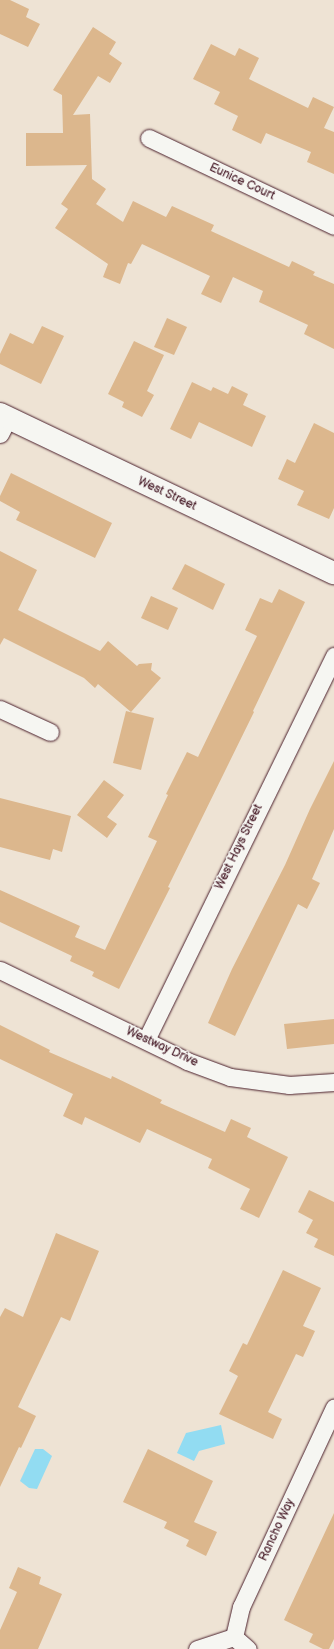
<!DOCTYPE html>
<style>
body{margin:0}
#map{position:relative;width:334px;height:1649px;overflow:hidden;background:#eee3d4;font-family:"Balsamiq Sans",sans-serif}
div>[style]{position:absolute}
.water>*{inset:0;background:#92dcf2}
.building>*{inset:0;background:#dcb78d}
.roads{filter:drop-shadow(0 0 1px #4a1f2b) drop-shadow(0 0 1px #4a1f2b)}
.minor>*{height:17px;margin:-8.5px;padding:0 8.5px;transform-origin:8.5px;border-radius:8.5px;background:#f6f6f2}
.secondary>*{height:22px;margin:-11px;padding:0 11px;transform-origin:11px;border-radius:11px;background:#f6f6f2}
span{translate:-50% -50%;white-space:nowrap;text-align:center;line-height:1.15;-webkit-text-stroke:3px #f6f6f2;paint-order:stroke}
.street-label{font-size:12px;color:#4a1f2b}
</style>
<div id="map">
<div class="water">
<i style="clip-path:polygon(221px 1425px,225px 1444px,199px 1451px,194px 1461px,177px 1453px,186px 1433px)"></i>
<i style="clip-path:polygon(35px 1449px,43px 1449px,52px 1456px,37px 1489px,29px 1488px,20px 1481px)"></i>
</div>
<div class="building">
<i style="clip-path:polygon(0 0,10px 0,29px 9px,26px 17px,40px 24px,28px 47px,0 34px)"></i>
<i style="clip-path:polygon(93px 27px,116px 42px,109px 54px,122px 63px,110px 83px,98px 76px,73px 115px,90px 114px,92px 179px,106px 189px,96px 204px,123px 222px,133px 201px,166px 217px,172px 206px,214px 225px,211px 231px,289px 267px,292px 261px,315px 272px,313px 275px,334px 284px,334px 349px,304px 334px,308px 325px,259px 302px,263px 291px,233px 277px,221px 303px,201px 294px,210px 276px,142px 244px,131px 264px,128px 263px,120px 284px,103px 277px,108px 264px,55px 228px,68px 209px,61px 204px,87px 165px,26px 166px,26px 133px,63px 133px,62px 95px,53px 90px)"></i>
<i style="clip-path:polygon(211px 44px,235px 56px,239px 48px,259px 58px,249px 79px,308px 108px,313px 97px,334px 107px,324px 128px,334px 132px,334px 174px,307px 162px,311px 152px,266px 133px,261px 144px,232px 130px,238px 116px,214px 104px,220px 92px,193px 79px)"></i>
<i style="clip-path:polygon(167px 318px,187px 327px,174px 355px,154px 347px)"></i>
<i style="clip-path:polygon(42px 326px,64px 336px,41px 384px,0 364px,0 354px,10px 333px,33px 344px)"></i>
<i style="clip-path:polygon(134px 341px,164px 355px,147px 391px,154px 395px,142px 417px,122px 407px,124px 402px,108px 394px)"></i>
<i style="clip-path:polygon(192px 382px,211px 391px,213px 387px,228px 394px,232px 386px,248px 394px,243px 405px,266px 416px,252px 447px,199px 422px,191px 439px,170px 429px)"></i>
<i style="clip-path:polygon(314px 423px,334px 433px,334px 508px,329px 519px,297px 505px,304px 491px,278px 479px,287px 459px,295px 463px)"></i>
<i style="clip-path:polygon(11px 473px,112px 523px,95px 558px,16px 520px,20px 512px,0 501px,0 496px)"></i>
<i style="clip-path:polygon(0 551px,37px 570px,18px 610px,100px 651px,108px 641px,137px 666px,139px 664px,152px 663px,151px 670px,161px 678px,131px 712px,98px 684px,95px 688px,84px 678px,4px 638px,0 645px)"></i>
<i style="clip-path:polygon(185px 564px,225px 584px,213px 610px,172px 589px)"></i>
<i style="clip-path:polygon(279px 589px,305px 602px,253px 711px,254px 712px,168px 887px,170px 888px,119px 989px,92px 976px,94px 972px,70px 961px,72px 956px,0 922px,0 890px,80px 926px,75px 937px,105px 950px,157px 841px,148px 837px,168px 795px,166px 794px,187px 752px,198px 757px,257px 636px,245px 630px,260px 598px,272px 603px)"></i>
<i style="clip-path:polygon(151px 596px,178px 608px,168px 630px,141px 618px)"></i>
<i style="clip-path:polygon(126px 711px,154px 718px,141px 770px,113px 763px)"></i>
<i style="clip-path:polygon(334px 761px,334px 829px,312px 879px,320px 883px,307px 909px,298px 904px,235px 1036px,208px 1023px,232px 969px,285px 865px,310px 809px)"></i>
<i style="clip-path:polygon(104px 780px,124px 795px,107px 817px,117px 824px,107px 838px,77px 815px)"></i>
<i style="clip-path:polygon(0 798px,71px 816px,62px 852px,53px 849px,50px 860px,0 847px)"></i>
<i style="clip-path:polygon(334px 1019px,334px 1044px,287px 1049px,284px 1024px)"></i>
<i style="clip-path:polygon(0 1025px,50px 1050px,49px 1052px,111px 1079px,112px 1076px,162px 1100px,160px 1103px,225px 1132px,231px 1119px,251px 1128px,247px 1137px,288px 1157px,259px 1218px,240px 1209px,250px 1189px,208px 1168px,212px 1159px,147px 1129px,140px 1143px,85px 1117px,82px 1125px,63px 1116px,73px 1094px,0 1059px)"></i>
<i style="clip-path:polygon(309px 1190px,334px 1202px,334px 1256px,314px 1247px,318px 1239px,306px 1233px,313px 1220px,298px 1212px)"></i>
<i style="clip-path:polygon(56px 1233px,99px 1251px,70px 1321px,61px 1317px,18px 1407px,36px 1416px,21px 1448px,19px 1447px,0 1487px,0 1317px,5px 1308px,23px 1317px)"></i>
<i style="clip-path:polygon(283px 1270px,321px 1288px,303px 1326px,315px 1331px,303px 1357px,296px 1354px,268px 1412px,282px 1419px,273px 1439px,219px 1414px,238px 1376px,229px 1371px,243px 1343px,247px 1345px)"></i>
<i style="clip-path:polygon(148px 1449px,213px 1481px,194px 1522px,217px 1532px,206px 1556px,186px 1546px,189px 1540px,164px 1528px,167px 1522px,123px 1502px)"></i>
<i style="clip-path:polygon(334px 1513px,334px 1639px,329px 1649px,323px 1649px,309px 1642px,313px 1634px,284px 1620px)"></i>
<i style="clip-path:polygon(18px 1567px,41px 1577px,39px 1584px,62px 1594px,38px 1649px,0 1649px,0 1630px,17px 1592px,9px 1588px)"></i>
</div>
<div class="roads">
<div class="minor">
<i style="left:149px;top:138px;width:205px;rotate:25.4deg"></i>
<i style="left:0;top:434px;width:18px;rotate:-63deg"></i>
<i style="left:0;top:709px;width:55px;rotate:24.7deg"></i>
<i style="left:0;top:970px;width:208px;rotate:25.9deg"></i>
<i style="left:187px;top:1061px;width:46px;rotate:20.4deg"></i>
<i style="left:230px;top:1077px;width:60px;rotate:7.7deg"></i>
<i style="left:289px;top:1085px;width:45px;rotate:-3.8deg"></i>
<i style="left:146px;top:1040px;width:428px;rotate:-63.9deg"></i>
<i style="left:234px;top:1637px;width:31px;rotate:-77deg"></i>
<i style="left:241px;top:1607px;width:220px;rotate:-65deg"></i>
<i style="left:234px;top:1637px;width:18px;rotate:41deg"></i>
<i style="left:197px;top:1649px;width:39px;rotate:-18deg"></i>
</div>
<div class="secondary">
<i style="left:0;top:414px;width:370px;rotate:25.5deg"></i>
</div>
</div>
<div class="street-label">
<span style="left:242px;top:182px;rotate:25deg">Eunice Court</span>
<span style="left:167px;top:494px;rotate:25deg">West Street</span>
<span style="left:239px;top:847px;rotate:-64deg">West Hays Street</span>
<span style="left:162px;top:1047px;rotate:25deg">Westway Drive</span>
<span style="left:277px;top:1530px;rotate:-65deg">Rancho Way</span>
</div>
</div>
